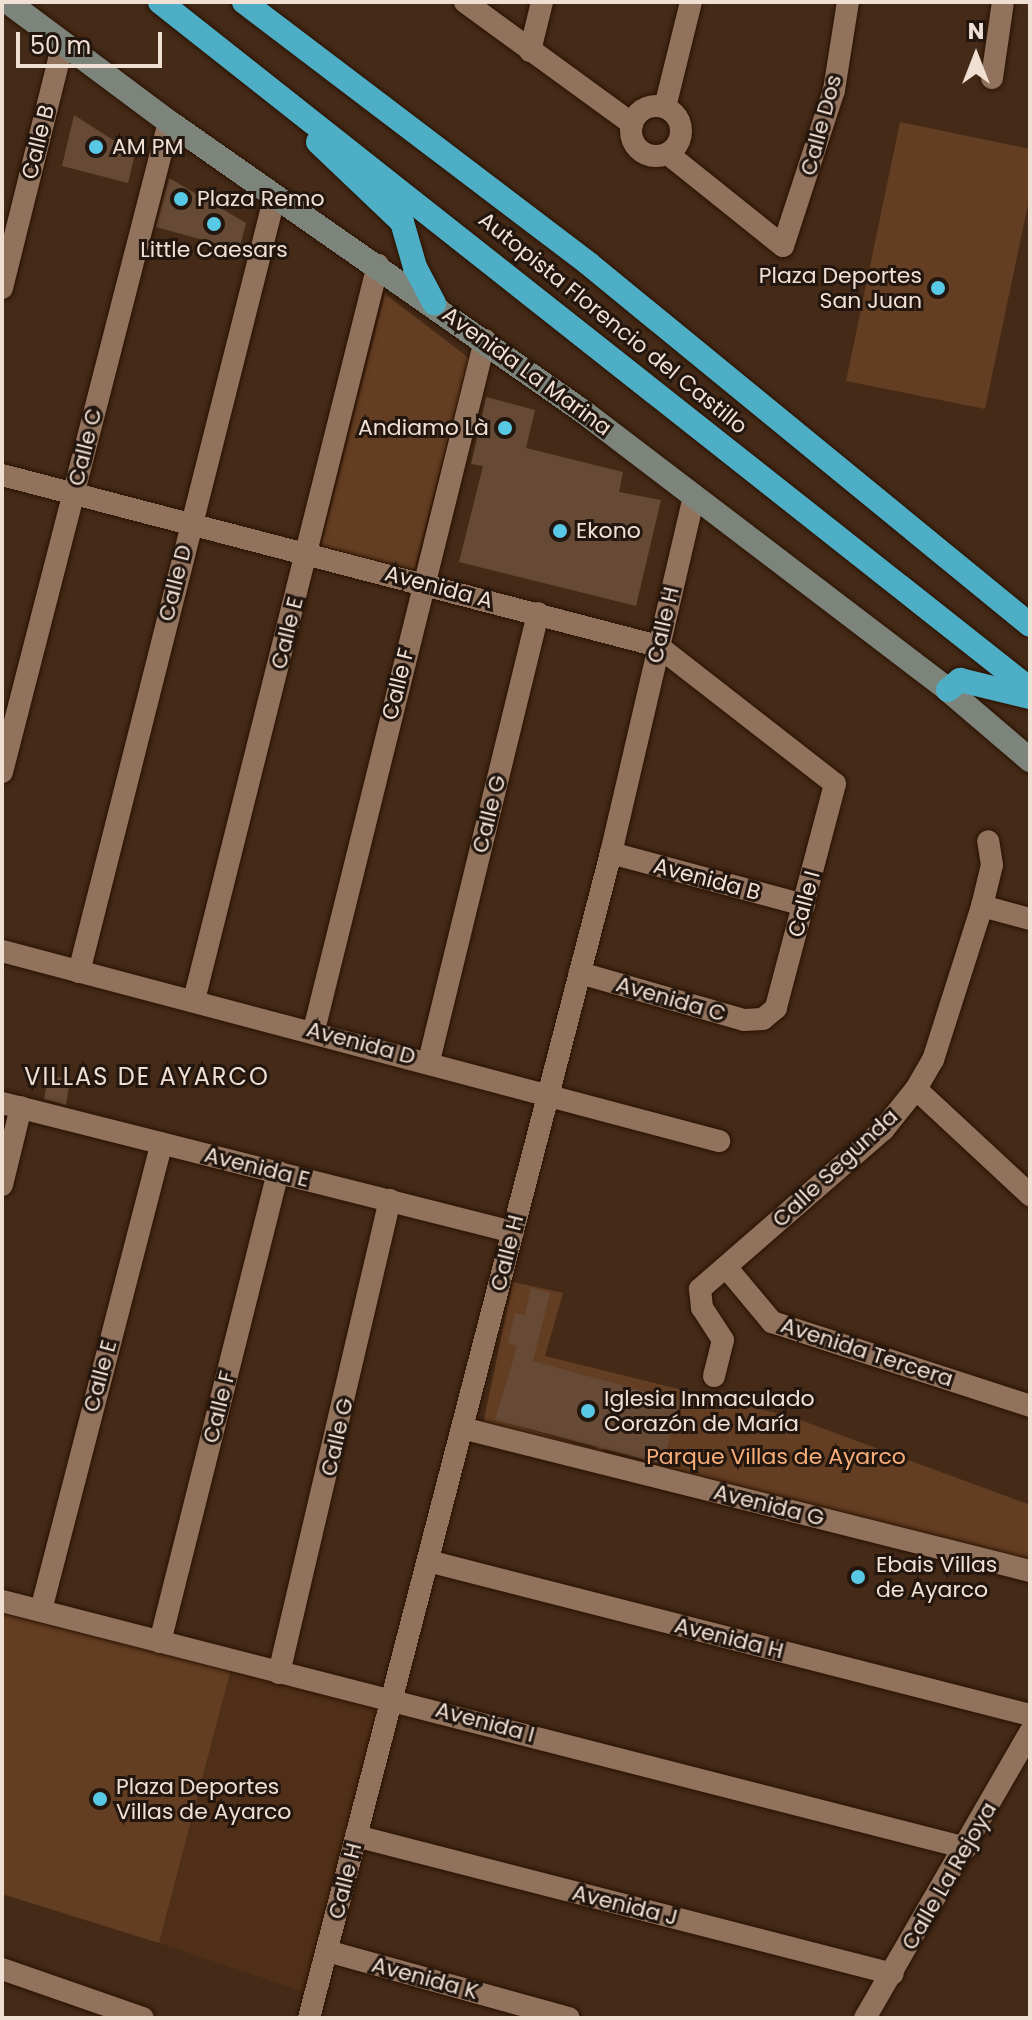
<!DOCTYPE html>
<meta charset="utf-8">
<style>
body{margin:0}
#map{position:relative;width:1032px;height:2020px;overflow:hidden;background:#442a17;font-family:Poppins,sans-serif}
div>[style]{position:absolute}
.built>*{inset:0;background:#4f2f17}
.green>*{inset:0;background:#643e22}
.building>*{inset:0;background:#674a36}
.roads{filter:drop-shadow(0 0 2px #2a1201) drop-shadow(0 0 2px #2a1201)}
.street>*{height:22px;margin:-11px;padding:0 11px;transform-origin:11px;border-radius:11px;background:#91725d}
.street>.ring{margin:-11px;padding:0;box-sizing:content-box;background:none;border:22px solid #91725d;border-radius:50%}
.secondary>*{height:24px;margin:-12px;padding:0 12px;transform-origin:12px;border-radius:12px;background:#7d847c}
.highway>*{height:24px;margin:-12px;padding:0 12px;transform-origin:12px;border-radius:12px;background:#4eaec6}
.dots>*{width:22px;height:22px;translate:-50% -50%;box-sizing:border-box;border:4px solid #22160e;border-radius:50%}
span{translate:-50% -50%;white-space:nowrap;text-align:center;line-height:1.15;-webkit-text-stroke:6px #22160e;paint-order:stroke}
.street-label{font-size:22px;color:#f0dfd3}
.poi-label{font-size:22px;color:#f0dfd3}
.left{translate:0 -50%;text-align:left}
.right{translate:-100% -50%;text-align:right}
.park-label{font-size:22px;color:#f9ae79}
.neighbourhood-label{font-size:24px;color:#f0dfd3;letter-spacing:2px}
.frame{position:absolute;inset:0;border:4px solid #f0dfd3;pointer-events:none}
.north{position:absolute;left:936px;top:16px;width:80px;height:80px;-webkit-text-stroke:6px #22160e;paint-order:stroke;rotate:0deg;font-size:22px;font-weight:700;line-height:32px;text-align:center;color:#f0dfd3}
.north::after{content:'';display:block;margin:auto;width:28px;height:36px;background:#f0dfd3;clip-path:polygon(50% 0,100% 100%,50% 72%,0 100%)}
.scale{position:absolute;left:16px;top:32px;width:146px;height:36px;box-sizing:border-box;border:4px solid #f0dfd3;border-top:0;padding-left:10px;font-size:24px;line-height:28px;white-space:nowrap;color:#f0dfd3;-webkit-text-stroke:6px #22160e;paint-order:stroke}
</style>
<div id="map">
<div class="built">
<i style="clip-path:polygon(231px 1669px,381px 1706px,304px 1992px,159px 1943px)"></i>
</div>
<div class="green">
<i style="clip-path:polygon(900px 122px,1030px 149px,1030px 195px,985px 409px,846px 381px)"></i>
<i style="clip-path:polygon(385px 294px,469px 358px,414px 571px,321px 546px)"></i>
<i style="clip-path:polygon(evenodd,513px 1282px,563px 1293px,545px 1356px,792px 1417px,1030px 1505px,1030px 1565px,483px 1424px,513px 1282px,514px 1356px,679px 1401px,661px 1466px,603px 1452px,607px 1437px,600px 1435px,595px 1449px,496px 1420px,514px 1356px)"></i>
<i style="clip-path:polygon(2px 1612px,231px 1669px,159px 1943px,2px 1894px)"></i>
</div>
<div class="building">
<i style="clip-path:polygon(74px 115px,135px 154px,128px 183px,62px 166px)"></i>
<i style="clip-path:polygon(169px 178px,246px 223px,239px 250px,156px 227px)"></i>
<i style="clip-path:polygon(486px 397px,535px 410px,526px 448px,623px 472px,619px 492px,661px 500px,636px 606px,459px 562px,483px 466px,471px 464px)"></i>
<i style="clip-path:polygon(49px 1075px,70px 1080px,66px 1105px,44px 1099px)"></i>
<i style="clip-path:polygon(531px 1288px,550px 1293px,533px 1361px,680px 1401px,662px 1464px,495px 1420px,517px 1346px,508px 1343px,515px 1313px,525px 1315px)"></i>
</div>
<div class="roads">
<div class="street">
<i style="left:465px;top:2px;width:207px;rotate:36.1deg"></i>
<i style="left:530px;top:51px;width:50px;rotate:-76.2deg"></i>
<i style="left:992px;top:78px;width:77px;rotate:-81.8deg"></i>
<i class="ring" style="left:631px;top:106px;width:28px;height:28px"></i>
<i style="left:665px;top:107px;width:108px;rotate:-76.1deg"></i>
<i style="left:668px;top:154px;width:147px;rotate:38.7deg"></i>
<i style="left:783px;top:246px;width:164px;rotate:-71.9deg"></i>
<i style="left:834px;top:90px;width:89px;rotate:-81deg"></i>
<i style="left:2px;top:288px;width:252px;rotate:-76deg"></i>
<i style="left:2px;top:475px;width:678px;rotate:14.61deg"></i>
<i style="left:658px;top:646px;width:224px;rotate:37.9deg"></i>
<i style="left:835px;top:784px;width:232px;rotate:104.8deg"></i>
<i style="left:776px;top:1008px;width:17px;rotate:140deg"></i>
<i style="left:763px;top:1019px;width:19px;rotate:177deg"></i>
<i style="left:744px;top:1020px;width:171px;rotate:-164deg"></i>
<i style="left:2px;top:772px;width:671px;rotate:-75.59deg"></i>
<i style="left:611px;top:853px;width:200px;rotate:15.1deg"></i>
<i style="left:982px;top:906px;width:50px;rotate:15.2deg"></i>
<i style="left:2px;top:951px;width:742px;rotate:14.84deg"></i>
<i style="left:79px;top:972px;width:801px;rotate:-75.84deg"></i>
<i style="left:194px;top:1000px;width:758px;rotate:-75.95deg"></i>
<i style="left:314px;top:1030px;width:711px;rotate:-76.08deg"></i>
<i style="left:429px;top:1061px;width:461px;rotate:-76.3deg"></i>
<i style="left:916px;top:1089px;width:156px;rotate:42.9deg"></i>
<i style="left:2px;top:1103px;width:527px;rotate:14.17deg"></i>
<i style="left:2px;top:1185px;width:80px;rotate:-76.3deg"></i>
<i style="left:726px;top:1267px;width:72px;rotate:50.1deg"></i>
<i style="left:772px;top:1322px;width:271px;rotate:18deg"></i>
<i style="left:714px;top:1376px;width:37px;rotate:-76deg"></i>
<i style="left:723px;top:1340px;width:38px;rotate:-123deg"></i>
<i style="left:702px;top:1308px;width:19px;rotate:-96deg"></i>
<i style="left:700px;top:1289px;width:242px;rotate:-41deg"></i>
<i style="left:883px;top:1130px;width:53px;rotate:-51.2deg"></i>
<i style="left:916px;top:1089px;width:34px;rotate:-60deg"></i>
<i style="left:933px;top:1060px;width:162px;rotate:-72.3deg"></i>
<i style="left:982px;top:906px;width:42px;rotate:-76.3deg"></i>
<i style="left:992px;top:865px;width:24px;rotate:-99deg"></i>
<i style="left:462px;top:1428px;width:586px;rotate:14.13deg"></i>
<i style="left:428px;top:1561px;width:621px;rotate:14.35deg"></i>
<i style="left:2px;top:1601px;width:995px;rotate:14.37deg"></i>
<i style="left:41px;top:1610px;width:482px;rotate:-75.5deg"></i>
<i style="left:160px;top:1642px;width:485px;rotate:-75.9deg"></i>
<i style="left:279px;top:1673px;width:486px;rotate:-76.8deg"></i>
<i style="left:356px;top:1836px;width:554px;rotate:14.41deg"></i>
<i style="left:327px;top:1951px;width:251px;rotate:15.5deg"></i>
<i style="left:2px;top:1969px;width:149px;rotate:19.2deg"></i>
<i style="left:309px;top:2018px;width:1204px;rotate:-75.47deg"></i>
<i style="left:611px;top:853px;width:367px;rotate:-76.9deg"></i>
<i style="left:865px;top:2018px;width:330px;rotate:-60deg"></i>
</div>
<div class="secondary">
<i style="left:8px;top:2px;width:201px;rotate:36.7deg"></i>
<i style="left:169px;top:122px;width:508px;rotate:34.97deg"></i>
<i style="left:585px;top:413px;width:457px;rotate:37.3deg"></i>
<i style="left:948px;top:690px;width:108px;rotate:40.5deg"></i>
</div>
<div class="highway">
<i style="left:160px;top:2px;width:1109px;rotate:38.3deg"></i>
<i style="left:244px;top:2px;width:433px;rotate:37.2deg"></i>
<i style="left:589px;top:264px;width:570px;rotate:39.3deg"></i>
<i style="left:318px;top:142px;width:116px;rotate:43.6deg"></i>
<i style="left:402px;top:222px;width:47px;rotate:73.9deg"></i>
<i style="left:415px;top:267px;width:41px;rotate:62.2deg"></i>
<i style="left:948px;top:690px;width:16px;rotate:-40deg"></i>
<i style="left:960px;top:680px;width:72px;rotate:13.7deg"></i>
</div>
</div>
<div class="dots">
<i style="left:96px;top:147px;background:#59c8e4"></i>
<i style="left:181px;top:199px;background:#59c8e4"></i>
<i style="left:214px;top:224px;background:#59c8e4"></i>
<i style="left:938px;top:288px;background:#59c8e4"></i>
<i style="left:505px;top:428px;background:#59c8e4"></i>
<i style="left:560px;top:531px;background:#59c8e4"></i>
<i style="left:588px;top:1411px;background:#59c8e4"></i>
<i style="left:858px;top:1577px;background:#59c8e4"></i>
<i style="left:100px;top:1799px;background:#59c8e4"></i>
</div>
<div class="street-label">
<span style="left:821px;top:125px;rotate:-75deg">Calle Dos</span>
<span style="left:38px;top:142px;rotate:-76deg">Calle B</span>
<span style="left:613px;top:323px;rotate:39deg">Autopista Florencio del Castillo</span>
<span style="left:527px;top:371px;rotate:36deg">Avenida La Marina</span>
<span style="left:85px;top:447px;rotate:-76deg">Calle C</span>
<span style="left:175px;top:583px;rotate:-76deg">Calle D</span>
<span style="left:439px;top:587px;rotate:15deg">Avenida A</span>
<span style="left:663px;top:625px;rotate:-77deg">Calle H</span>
<span style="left:287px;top:633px;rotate:-76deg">Calle E</span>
<span style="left:398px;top:684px;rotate:-76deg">Calle F</span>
<span style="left:489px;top:814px;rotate:-76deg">Calle G</span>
<span style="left:707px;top:879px;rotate:15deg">Avenida B</span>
<span style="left:804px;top:904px;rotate:-75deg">Calle I</span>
<span style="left:671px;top:999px;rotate:16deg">Avenida C</span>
<span style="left:361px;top:1043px;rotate:15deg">Avenida D</span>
<span style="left:257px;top:1167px;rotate:14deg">Avenida E</span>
<span style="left:835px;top:1168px;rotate:-43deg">Calle Segunda</span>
<span style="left:507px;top:1253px;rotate:-76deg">Calle H</span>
<span style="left:867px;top:1352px;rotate:18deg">Avenida Tercera</span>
<span style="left:100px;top:1376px;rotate:-75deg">Calle E</span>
<span style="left:219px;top:1407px;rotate:-76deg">Calle F</span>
<span style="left:337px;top:1437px;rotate:-77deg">Calle G</span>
<span style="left:769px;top:1505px;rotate:14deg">Avenida G</span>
<span style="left:729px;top:1638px;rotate:14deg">Avenida H</span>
<span style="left:485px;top:1722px;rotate:15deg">Avenida I</span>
<span style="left:949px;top:1876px;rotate:-60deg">Calle La Rejoya</span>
<span style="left:345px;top:1881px;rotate:-76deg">Calle H</span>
<span style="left:625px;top:1905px;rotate:14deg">Avenida J</span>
<span style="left:425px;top:1978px;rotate:15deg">Avenida K</span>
</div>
<div class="poi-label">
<span class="left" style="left:112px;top:147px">AM PM</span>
<span class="left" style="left:197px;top:199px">Plaza Remo</span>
<span style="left:214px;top:250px">Little Caesars</span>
<span class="right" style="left:922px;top:288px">Plaza Deportes<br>San Juan</span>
<span class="right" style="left:489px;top:428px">Andiamo Là</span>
<span class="left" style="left:576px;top:531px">Ekono</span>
<span class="left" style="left:604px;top:1411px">Iglesia Inmaculado<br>Corazón de María</span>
<span class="left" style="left:876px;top:1577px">Ebais Villas<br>de Ayarco</span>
<span class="left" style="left:116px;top:1799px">Plaza Deportes<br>Villas de Ayarco</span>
</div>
<div class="park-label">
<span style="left:776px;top:1457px">Parque Villas de Ayarco</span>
</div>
<div class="neighbourhood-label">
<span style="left:147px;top:1077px">VILLAS DE AYARCO</span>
</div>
<div class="frame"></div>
<div class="north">N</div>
<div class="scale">50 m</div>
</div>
